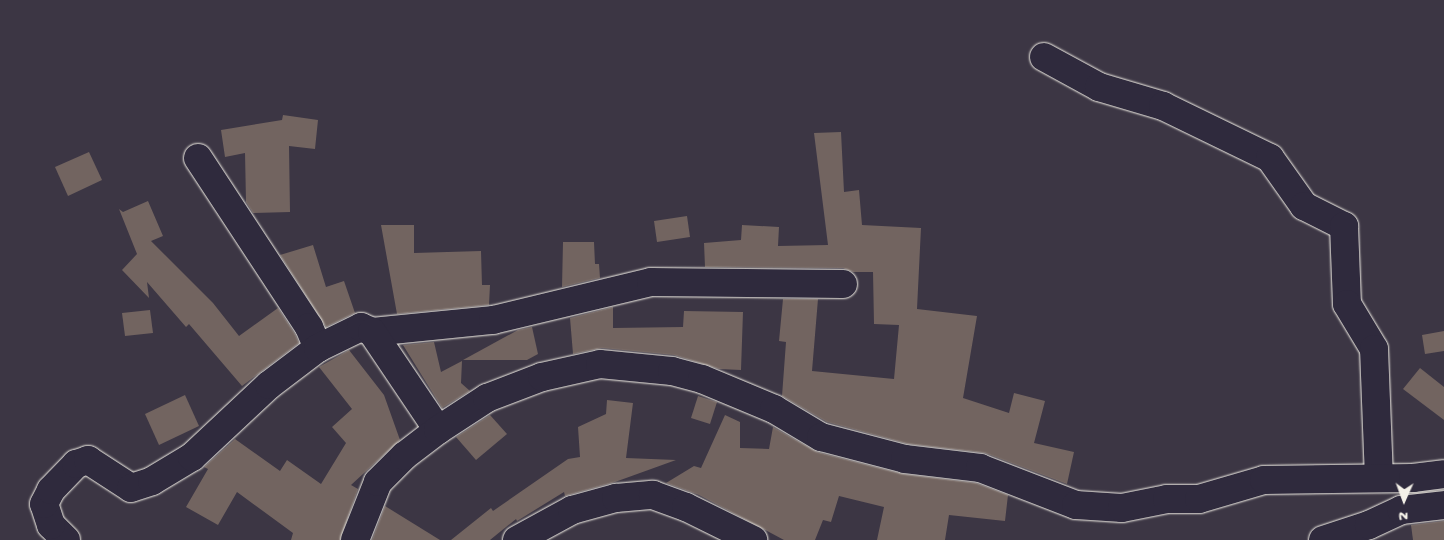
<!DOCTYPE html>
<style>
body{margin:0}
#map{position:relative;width:1444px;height:540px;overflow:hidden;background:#3c3644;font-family:"Gochi Hand",sans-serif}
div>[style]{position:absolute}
.building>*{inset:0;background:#726460}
.roads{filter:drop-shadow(0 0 1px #f4f1e8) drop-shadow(0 0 1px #f4f1e8)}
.minor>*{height:28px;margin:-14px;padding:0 14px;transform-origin:14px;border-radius:14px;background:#2f2a3d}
span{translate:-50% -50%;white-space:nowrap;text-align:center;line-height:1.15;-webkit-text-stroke:4px #2f2a3d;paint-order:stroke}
.north{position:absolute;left:1379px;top:475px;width:50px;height:50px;-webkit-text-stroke:4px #2f2a3d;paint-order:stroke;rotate:182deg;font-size:14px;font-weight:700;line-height:20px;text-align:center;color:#f4f1e8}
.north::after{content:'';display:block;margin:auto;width:18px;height:22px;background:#f4f1e8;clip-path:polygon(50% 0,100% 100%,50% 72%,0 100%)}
</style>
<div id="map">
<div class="building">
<i style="clip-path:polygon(283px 115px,318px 120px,315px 149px,289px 146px,290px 212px,253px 213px,246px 202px,245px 153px,225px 157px,221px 130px,282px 120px)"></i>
<i style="clip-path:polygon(841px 132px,844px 192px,859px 190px,862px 225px,921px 228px,917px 309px,977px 316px,963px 398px,1009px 413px,1014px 393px,1045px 401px,1034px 443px,1074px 452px,1067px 484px,985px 453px,908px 444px,827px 422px,782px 396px,786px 342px,779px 341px,783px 299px,818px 299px,812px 371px,894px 379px,899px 325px,874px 324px,873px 272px,853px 272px,843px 268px,705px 267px,704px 243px,741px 240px,742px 225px,779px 227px,778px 246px,828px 245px,814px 133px)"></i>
<i style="clip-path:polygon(89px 152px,102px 180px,68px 196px,55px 167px)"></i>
<i style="clip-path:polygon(148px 201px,163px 236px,151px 241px,213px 303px,239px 336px,278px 308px,295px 334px,299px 343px,242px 386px,189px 324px,186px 327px,147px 282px,149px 298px,122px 270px,137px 254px,119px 209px,123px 212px)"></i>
<i style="clip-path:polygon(687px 216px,690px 237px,657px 242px,654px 221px)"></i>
<i style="clip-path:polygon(381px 225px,414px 225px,414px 253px,481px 251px,482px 285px,490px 285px,489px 305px,397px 314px)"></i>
<i style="clip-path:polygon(563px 242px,594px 242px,595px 264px,599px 264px,600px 278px,562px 287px)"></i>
<i style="clip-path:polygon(313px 245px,326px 287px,344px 281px,355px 313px,326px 327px,280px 255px)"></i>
<i style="clip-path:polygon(613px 307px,613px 328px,683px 327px,684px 311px,743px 312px,741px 370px,719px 369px,674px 355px,602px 348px,573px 354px,570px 318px)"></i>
<i style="clip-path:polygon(150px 310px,153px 333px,125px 336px,122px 313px)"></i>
<i style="clip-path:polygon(532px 327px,538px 354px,527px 360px,463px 360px,518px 330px)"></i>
<i style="clip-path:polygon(1444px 331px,1444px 351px,1425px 354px,1422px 335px)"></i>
<i style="clip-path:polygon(434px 342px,441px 372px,462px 361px,461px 383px,470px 391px,442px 408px,403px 345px)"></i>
<i style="clip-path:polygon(349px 350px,384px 395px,400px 440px,351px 485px,358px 489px,340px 540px,291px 540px,293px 533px,237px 492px,218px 525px,186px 507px,208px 469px,204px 467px,235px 439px,280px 471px,287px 460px,321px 484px,346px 443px,332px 427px,352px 409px,319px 367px)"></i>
<i style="clip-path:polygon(1420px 368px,1444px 387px,1444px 420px,1403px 389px)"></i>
<i style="clip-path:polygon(185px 395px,199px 426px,159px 445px,145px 414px)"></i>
<i style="clip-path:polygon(698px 396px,717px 402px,710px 424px,691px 418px)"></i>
<i style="clip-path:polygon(607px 400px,633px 403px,626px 458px,676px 460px,615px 482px,565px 496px,564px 492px,517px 521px,516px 519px,490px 540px,451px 540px,491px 508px,493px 511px,568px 459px,580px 457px,578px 427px,606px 414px)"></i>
<i style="clip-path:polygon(490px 415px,507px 434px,476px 460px,456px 437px)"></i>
<i style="clip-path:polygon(725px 415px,740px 422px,740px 448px,769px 449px,773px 427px,817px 452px,903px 474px,976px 483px,1008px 495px,1005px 521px,949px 515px,945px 540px,877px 540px,884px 507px,839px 496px,831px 522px,823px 520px,815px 540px,784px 540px,699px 495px,666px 483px,694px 466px,701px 468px)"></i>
<i style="clip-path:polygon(385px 506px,440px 540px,372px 540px)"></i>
<i style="clip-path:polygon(1444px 521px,1444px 540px,1413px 540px,1411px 525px)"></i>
</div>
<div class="roads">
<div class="minor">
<i style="left:1044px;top:57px;width:63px;rotate:28.6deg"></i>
<i style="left:1099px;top:87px;width:67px;rotate:16.5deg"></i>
<i style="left:1163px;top:106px;width:119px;rotate:25.9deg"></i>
<i style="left:1270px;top:158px;width:59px;rotate:54.7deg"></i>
<i style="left:1304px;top:206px;width:45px;rotate:26.6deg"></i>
<i style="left:1344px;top:226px;width:78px;rotate:87.8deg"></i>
<i style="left:1347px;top:304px;width:52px;rotate:59deg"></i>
<i style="left:1374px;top:349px;width:129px;rotate:87.8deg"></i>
<i style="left:198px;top:158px;width:202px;rotate:56.7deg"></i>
<i style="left:309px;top:327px;width:23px;rotate:67deg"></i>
<i style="left:372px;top:332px;width:122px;rotate:-5.7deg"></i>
<i style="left:493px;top:320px;width:163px;rotate:-13.5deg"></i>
<i style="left:651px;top:282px;width:192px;rotate:0.6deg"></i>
<i style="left:66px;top:540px;width:21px;rotate:-135deg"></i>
<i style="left:51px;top:525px;width:22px;rotate:-108deg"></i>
<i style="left:44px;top:504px;width:16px;rotate:-63deg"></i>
<i style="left:51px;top:490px;width:36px;rotate:-46deg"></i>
<i style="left:76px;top:464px;width:13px;rotate:-18deg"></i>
<i style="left:88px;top:460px;width:51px;rotate:33.1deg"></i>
<i style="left:131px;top:488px;width:22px;rotate:-18deg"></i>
<i style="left:152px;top:481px;width:47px;rotate:-31deg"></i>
<i style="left:192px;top:457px;width:105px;rotate:-43.1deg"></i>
<i style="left:269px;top:385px;width:61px;rotate:-37.1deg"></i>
<i style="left:318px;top:348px;width:48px;rotate:-26deg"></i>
<i style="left:361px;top:327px;width:12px;rotate:24deg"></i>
<i style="left:372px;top:332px;width:118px;rotate:56deg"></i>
<i style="left:355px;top:540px;width:62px;rotate:-68.4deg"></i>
<i style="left:378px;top:482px;width:37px;rotate:-45deg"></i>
<i style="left:404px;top:456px;width:43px;rotate:-37.4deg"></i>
<i style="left:438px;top:430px;width:59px;rotate:-33.1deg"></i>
<i style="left:487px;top:398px;width:59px;rotate:-20.9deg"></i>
<i style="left:542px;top:377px;width:59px;rotate:-12.6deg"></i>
<i style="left:600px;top:364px;width:72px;rotate:5.6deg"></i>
<i style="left:672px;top:371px;width:31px;rotate:15deg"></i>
<i style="left:702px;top:379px;width:78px;rotate:22.6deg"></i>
<i style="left:774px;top:409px;width:55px;rotate:30.8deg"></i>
<i style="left:821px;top:437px;width:87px;rotate:14.7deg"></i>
<i style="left:905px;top:459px;width:76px;rotate:6.8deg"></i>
<i style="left:980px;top:468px;width:103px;rotate:21.1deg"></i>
<i style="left:1076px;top:505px;width:46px;rotate:3.7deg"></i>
<i style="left:1122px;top:508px;width:46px;rotate:-11.3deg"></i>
<i style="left:1167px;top:499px;width:32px"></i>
<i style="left:1199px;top:499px;width:68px;rotate:-16.3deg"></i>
<i style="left:1264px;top:480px;width:149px;rotate:-0.8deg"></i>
<i style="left:1413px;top:478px;width:31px;rotate:-7deg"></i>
<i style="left:517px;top:540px;width:63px;rotate:-28.6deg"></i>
<i style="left:572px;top:510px;width:46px;rotate:-15.3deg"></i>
<i style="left:616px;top:498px;width:37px;rotate:-5deg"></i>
<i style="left:653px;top:495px;width:35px;rotate:20deg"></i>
<i style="left:686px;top:507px;width:75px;rotate:26.2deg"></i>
<i style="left:1323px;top:540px;width:48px;rotate:-18.1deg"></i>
<i style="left:1369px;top:525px;width:35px;rotate:-25deg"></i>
<i style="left:1401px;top:510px;width:43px;rotate:-6.6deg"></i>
</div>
</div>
<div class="north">N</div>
</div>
